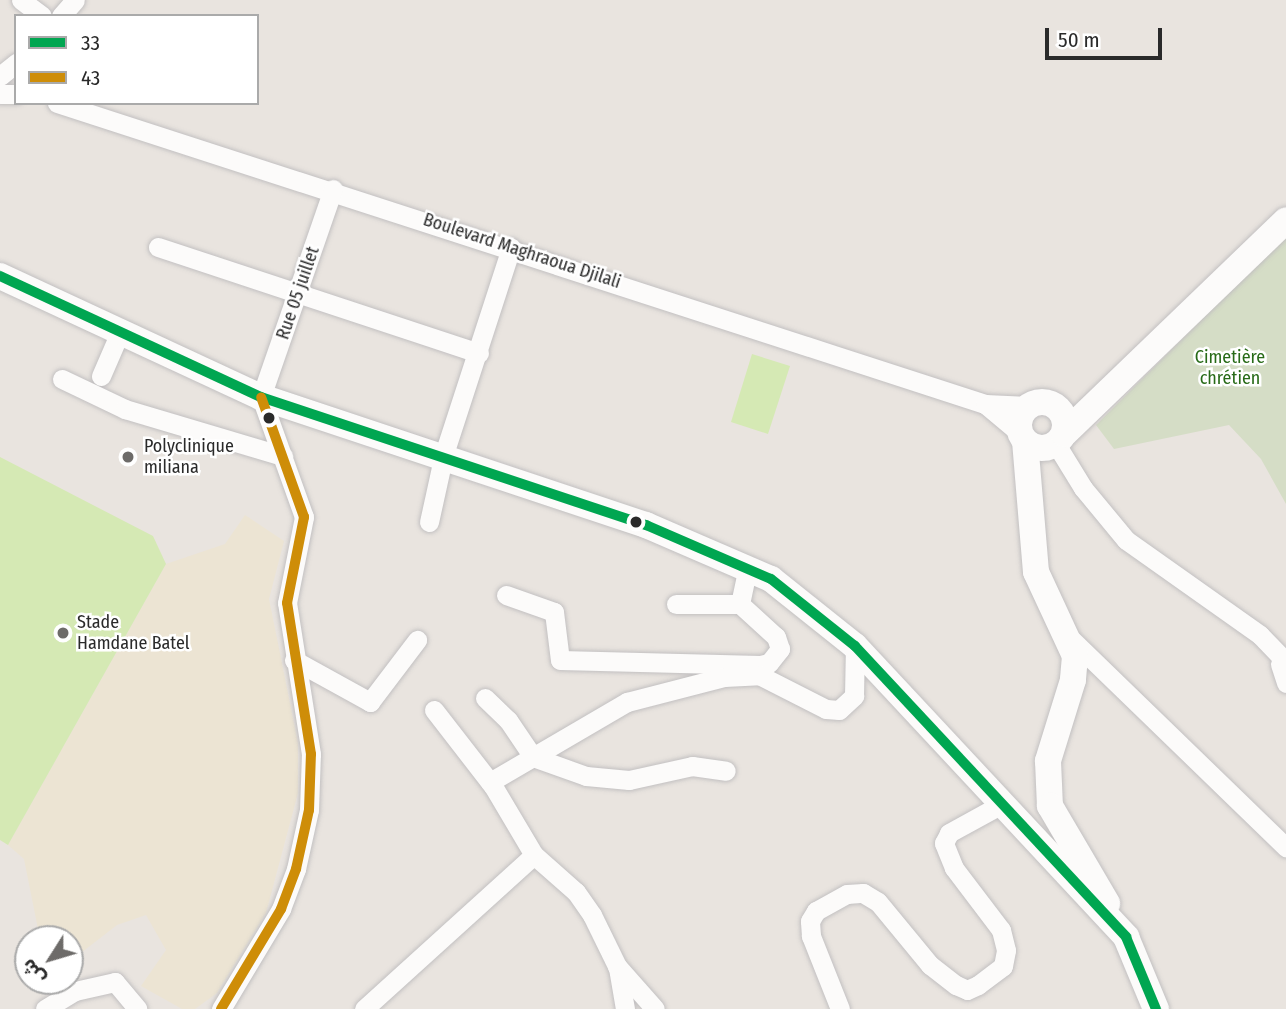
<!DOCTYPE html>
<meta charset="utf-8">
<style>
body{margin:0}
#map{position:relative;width:1286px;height:1009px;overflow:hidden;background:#e9e4df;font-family:"Fira Sans Condensed","Noto Sans Arabic",sans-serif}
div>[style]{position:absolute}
.education>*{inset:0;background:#ece4d3}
.cemetery>*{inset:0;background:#d5ddc6}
.pitch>*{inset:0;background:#d5e9b4}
.roads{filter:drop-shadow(0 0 2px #c2c0c1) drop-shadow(0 0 2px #c2c0c1)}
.street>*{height:19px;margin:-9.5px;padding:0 9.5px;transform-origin:9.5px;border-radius:9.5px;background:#fcfbfa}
.secondary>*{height:26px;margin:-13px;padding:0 13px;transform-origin:13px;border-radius:13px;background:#fcfbfa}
.secondary>.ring{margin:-13px;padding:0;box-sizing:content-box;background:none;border:26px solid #fcfbfa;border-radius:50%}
.bus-1>*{height:10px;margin:-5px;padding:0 5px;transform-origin:5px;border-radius:5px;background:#00a651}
.bus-2>*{height:10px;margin:-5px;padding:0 5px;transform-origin:5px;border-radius:5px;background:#ce8d08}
.dots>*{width:19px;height:19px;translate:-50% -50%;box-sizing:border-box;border:4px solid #fff;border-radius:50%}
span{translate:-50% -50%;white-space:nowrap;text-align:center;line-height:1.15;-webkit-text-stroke:5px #fff;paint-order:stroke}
.street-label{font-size:18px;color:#2a2a2a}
.park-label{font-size:18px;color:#276a17}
.poi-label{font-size:18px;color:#2a2a2a}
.left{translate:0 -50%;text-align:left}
.legend{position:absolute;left:14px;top:14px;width:245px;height:91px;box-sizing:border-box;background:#fff;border:2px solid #aaa;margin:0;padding:9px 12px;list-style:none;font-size:21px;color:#2a2a2a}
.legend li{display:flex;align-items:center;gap:14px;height:35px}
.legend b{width:35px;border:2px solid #aaa}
.north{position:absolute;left:14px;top:925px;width:70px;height:70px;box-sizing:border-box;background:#fff;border:2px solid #aaa;border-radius:50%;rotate:233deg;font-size:19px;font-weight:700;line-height:28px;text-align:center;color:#2a2a2a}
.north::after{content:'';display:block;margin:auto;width:24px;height:32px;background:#6d6b69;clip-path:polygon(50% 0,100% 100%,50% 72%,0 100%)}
.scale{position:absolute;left:1045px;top:28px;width:117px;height:32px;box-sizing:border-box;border:4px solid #2a2a2a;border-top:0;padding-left:9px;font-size:21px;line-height:24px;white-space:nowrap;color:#2a2a2a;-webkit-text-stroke:5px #fff;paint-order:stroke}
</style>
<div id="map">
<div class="education">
<i style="clip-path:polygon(245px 515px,284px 541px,269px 599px,298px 743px,298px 793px,266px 913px,217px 993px,195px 1009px,182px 1009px,141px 986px,166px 950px,146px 915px,117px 925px,77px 956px,70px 954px,70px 939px,40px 939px,24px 859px,8px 845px,166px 564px,225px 544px)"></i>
</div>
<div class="cemetery">
<i style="clip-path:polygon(1286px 235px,1286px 504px,1261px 459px,1229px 425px,1114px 449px,1096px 425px)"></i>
</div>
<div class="pitch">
<i style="clip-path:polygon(752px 354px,790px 366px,768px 434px,731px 422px)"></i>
<i style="clip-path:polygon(0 457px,153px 536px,166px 564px,8px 845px,0 840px)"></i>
</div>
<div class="roads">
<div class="street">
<i style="left:21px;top:0;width:26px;rotate:37deg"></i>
<i style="left:61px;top:16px;width:21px;rotate:-49deg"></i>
<i style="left:0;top:76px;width:21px;rotate:-39deg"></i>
<i style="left:0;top:94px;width:16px"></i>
<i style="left:57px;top:103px;width:976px;rotate:17.97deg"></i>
<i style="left:985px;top:404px;width:44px;rotate:2.6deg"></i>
<i style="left:158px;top:247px;width:338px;rotate:18.3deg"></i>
<i style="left:101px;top:376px;width:48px;rotate:-66.6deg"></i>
<i style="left:62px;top:379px;width:70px;rotate:25.5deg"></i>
<i style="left:125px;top:409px;width:165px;rotate:16.6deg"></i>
<i style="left:985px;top:404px;width:47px;rotate:39.8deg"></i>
<i style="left:1056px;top:444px;width:52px;rotate:58.5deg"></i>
<i style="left:1083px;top:488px;width:67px;rotate:50.4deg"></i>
<i style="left:1126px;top:540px;width:164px;rotate:35.3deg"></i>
<i style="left:1260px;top:635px;width:37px;rotate:46deg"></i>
<i style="left:429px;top:522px;width:70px;rotate:-77.6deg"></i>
<i style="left:444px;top:454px;width:217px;rotate:-72deg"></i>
<i style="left:506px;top:595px;width:51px;rotate:19.5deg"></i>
<i style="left:554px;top:612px;width:48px;rotate:82.9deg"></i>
<i style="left:560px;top:660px;width:200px;rotate:1.4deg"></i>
<i style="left:760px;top:665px;width:9px;rotate:-13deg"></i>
<i style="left:769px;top:663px;width:18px;rotate:-52deg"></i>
<i style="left:780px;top:649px;width:13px;rotate:-108deg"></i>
<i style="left:776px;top:637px;width:49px;rotate:-137.5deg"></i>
<i style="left:740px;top:604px;width:39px;rotate:-78deg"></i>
<i style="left:676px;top:604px;width:64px"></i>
<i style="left:1070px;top:638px;width:301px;rotate:44.1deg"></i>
<i style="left:294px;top:660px;width:87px;rotate:28.9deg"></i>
<i style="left:370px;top:702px;width:78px;rotate:-52.8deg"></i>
<i style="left:1280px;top:664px;width:20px;rotate:72deg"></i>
<i style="left:485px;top:698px;width:32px;rotate:44deg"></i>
<i style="left:508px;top:720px;width:45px;rotate:56deg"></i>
<i style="left:533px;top:757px;width:56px;rotate:19.7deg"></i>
<i style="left:586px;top:776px;width:43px;rotate:5.3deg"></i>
<i style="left:629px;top:780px;width:65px;rotate:-12.5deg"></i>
<i style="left:692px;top:766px;width:34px;rotate:8deg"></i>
<i style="left:434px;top:710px;width:96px;rotate:52.2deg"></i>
<i style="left:493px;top:786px;width:80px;rotate:59.3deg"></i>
<i style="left:534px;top:855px;width:56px;rotate:41.4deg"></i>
<i style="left:576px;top:892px;width:28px;rotate:55deg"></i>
<i style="left:592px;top:915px;width:59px;rotate:63.9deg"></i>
<i style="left:618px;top:968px;width:42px;rotate:80.3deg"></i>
<i style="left:490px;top:782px;width:159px;rotate:-30.3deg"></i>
<i style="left:627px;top:702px;width:100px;rotate:-14.5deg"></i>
<i style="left:724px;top:677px;width:35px;rotate:-3deg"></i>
<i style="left:759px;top:675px;width:75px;rotate:26.9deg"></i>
<i style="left:826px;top:709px;width:13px;rotate:4deg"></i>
<i style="left:839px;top:710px;width:21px;rotate:-43deg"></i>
<i style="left:854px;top:696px;width:50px;rotate:-88.9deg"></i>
<i style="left:617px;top:966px;width:57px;rotate:48.5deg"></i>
<i style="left:45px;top:1009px;width:35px;rotate:-31deg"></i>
<i style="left:75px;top:991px;width:41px;rotate:-12.7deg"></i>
<i style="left:115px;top:982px;width:35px;rotate:50deg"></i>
<i style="left:221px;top:1009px;width:117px;rotate:-59deg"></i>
<i style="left:281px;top:909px;width:43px;rotate:-69.4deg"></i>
<i style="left:296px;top:869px;width:60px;rotate:-77.6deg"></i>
<i style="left:309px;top:810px;width:56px;rotate:-88deg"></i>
<i style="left:311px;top:754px;width:153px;rotate:-99deg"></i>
<i style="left:287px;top:603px;width:88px;rotate:-78.8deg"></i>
<i style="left:304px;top:517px;width:127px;rotate:-109.7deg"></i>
<i style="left:261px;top:397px;width:220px;rotate:-70.9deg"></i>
<i style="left:364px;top:1009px;width:229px;rotate:-42.2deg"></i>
<i style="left:840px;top:1009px;width:79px;rotate:-111.7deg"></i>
<i style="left:811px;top:936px;width:15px;rotate:-94deg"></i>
<i style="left:810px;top:921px;width:12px;rotate:-59deg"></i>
<i style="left:816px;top:911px;width:35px;rotate:-29deg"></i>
<i style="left:847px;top:894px;width:16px;rotate:-4deg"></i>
<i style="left:863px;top:893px;width:17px;rotate:31deg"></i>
<i style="left:878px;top:902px;width:82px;rotate:50.5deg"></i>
<i style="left:930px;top:965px;width:33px;rotate:38deg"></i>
<i style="left:956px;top:985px;width:12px;rotate:24deg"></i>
<i style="left:967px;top:990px;width:12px;rotate:-24deg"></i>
<i style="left:978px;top:985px;width:31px;rotate:-37deg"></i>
<i style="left:1003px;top:966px;width:16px;rotate:-79deg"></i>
<i style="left:1006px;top:950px;width:21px;rotate:-104deg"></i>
<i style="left:1001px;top:930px;width:78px;rotate:-127.2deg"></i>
<i style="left:954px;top:868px;width:27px;rotate:-112deg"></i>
<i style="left:944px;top:843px;width:11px;rotate:-63deg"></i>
<i style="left:949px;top:833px;width:60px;rotate:-28.7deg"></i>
</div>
<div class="secondary">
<i style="left:0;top:276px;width:288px;rotate:24.9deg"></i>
<i style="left:261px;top:397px;width:406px;rotate:18.4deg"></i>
<i style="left:646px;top:525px;width:136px;rotate:23.4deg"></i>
<i style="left:771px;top:579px;width:107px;rotate:38.6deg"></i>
<i style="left:855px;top:646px;width:398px;rotate:47deg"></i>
<i style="left:1126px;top:937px;width:78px;rotate:67.4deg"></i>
<i class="ring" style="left:1019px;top:402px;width:20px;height:20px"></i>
<i style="left:1064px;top:434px;width:308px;rotate:-43.9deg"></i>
<i style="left:1025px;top:441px;width:131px;rotate:85.2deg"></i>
<i style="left:1036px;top:572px;width:93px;rotate:65.1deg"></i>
<i style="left:1075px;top:656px;width:24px;rotate:95deg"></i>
<i style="left:1073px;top:680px;width:85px;rotate:107.2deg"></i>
<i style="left:1048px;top:761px;width:45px;rotate:87.5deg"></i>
<i style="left:1050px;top:806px;width:113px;rotate:59.6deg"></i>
</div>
</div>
<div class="bus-1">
<i style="left:0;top:276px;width:288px;rotate:24.9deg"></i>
<i style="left:261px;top:397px;width:406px;rotate:18.4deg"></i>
<i style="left:646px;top:525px;width:136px;rotate:23.4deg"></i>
<i style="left:771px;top:579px;width:107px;rotate:38.6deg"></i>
<i style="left:855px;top:646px;width:398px;rotate:47deg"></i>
<i style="left:1126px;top:937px;width:78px;rotate:67.4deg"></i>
</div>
<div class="bus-2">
<i style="left:221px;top:1009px;width:117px;rotate:-59deg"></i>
<i style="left:281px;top:909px;width:43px;rotate:-69.4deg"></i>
<i style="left:296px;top:869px;width:60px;rotate:-77.6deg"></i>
<i style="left:309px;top:810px;width:56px;rotate:-88deg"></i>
<i style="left:311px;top:754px;width:153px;rotate:-99deg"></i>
<i style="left:287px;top:603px;width:88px;rotate:-78.8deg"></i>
<i style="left:304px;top:517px;width:127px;rotate:-109.7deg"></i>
</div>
<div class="dots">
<i style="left:269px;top:418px;background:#2a2a2a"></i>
<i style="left:128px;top:457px;background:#6d6b69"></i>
<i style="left:636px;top:522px;background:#2a2a2a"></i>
<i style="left:63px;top:633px;background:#6d6b69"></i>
</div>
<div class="street-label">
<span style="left:522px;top:251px;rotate:18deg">Boulevard Maghraoua Djilali</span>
<span style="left:298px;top:293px;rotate:-71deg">Rue 05 juillet</span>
</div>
<div class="park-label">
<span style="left:1230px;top:368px">Cimetière<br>chrétien</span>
</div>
<div class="poi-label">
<span class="left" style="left:144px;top:457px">Polyclinique<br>miliana</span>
<span class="left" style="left:77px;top:633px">Stade<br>Hamdane Batel</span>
</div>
<ul class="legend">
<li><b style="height:9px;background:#00a651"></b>33</li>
<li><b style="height:9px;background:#ce8d08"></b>43</li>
</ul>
<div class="north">ش</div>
<div class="scale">50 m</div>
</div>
